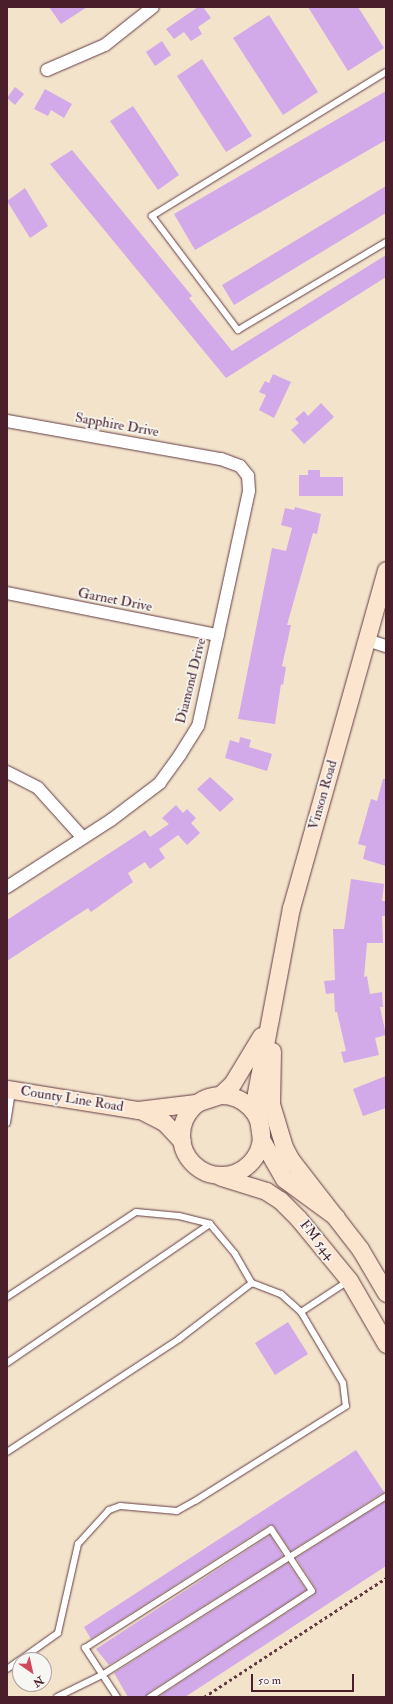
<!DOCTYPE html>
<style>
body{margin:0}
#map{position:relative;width:393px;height:1704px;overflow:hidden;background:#f3e3cb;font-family:"IM FELL Double Pica",serif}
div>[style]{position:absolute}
.building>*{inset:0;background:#d2a9e9}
.path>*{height:2.5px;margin-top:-1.25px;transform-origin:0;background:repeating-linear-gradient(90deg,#633c43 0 3px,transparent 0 6px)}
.roads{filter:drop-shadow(0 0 1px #633c43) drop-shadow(0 0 1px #633c43)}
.lane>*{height:6px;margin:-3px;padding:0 3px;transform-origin:3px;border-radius:3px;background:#fff}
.street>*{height:12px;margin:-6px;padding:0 6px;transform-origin:6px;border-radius:6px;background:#fff}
.secondary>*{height:17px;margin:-8.5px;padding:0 8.5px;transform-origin:8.5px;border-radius:8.5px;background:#fbe5cf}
.secondary>.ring{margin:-8.5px;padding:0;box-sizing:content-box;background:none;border:17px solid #fbe5cf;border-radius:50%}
span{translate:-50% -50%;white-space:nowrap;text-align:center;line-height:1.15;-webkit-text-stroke:3.5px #f6f6f2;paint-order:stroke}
.street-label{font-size:14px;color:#4a1f2b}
.frame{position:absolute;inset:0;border:8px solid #4a1f2b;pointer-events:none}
.north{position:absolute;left:12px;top:1652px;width:40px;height:40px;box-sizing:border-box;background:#f6f6f2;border:1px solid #b1a0a2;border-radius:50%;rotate:146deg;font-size:11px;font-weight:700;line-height:16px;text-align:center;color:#4a1f2b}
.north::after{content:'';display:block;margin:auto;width:14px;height:18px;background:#d1495b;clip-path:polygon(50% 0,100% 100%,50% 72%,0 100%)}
.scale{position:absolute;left:251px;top:1674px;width:103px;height:18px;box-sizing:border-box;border:2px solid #4a1f2b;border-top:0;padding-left:5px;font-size:12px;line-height:14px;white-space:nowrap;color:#4a1f2b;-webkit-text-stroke:3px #f6f6f2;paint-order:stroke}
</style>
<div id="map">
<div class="building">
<i style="clip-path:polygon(49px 7px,87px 7px,61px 24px)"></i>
<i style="clip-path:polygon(198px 7px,203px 7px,211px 18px,198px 27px,202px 34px,191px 41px,184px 32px,174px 39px,166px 29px)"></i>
<i style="clip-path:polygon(308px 7px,358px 7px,384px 48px,348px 71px)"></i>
<i style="clip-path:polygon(269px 15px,318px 92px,283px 115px,233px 38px)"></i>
<i style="clip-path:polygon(162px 41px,171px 55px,155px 66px,146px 52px)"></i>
<i style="clip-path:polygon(202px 59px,252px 136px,226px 152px,177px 76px)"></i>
<i style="clip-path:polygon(15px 87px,24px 94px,15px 105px,7px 98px)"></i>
<i style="clip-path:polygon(45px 89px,72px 104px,64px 118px,51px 110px,48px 116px,34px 109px)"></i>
<i style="clip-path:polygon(386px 91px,386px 140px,195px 250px,174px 214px)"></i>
<i style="clip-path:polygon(133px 106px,179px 175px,158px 190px,110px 121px)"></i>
<i style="clip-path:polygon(72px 150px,192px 296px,189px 298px,232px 351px,386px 255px,386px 277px,226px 378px,50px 164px)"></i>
<i style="clip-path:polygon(386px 186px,386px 213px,234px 305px,222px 285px)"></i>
<i style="clip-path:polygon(25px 188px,48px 226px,30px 238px,7px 201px)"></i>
<i style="clip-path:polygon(273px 374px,291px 382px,274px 418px,259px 410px,266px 395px,259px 392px,265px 381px,269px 383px)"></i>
<i style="clip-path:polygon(321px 403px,334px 417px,304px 444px,291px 430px,299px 423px,295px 419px,304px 411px,308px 416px)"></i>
<i style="clip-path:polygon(308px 470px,320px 470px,320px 477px,343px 477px,343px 496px,299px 496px,299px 475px,308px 475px)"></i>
<i style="clip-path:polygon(295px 507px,321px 514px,317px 534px,313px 533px,287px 625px,291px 625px,282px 666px,286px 667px,283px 685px,281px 684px,275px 724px,238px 719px,272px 548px,286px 551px,292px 528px,281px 525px,285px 508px,294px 510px)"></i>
<i style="clip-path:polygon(240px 737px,251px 740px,249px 747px,272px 754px,267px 771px,225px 758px,230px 740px,239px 743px)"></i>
<i style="clip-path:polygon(210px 777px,234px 799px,220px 812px,197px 789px)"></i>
<i style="clip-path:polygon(383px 779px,386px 779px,386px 866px,363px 859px,366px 846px,358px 844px,371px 799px,377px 801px)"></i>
<i style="clip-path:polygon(176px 805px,183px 813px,187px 809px,196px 818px,191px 823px,200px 833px,187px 845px,178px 835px,159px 849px,165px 858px,150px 869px,145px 862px,128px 873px,133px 882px,91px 912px,88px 908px,7px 961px,7px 920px,145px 830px,150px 837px,169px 824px,162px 818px)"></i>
<i style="clip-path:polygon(351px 879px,384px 884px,382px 901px,386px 901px,386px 916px,382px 916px,383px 943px,367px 943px,364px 977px,367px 976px,370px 994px,382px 992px,383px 1007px,380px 1007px,386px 1035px,375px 1038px,379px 1055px,344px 1063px,341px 1052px,346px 1051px,337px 1012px,335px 1012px,334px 993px,326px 994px,324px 981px,335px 980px,333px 929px,344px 929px)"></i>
<i style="clip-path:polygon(386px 1076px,386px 1108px,363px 1116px,353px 1089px)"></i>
<i style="clip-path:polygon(288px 1322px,308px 1354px,275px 1375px,255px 1343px)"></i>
<i style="clip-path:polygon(356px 1450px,384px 1492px,291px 1551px,274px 1526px,269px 1525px,91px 1639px,84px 1627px)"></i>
<i style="clip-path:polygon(386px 1501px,386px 1566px,185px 1697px,158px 1697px,314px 1595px,316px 1589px,296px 1558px)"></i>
<i style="clip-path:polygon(270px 1535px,283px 1556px,109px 1665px,96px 1649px)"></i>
<i style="clip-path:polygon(288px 1563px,306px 1590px,148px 1693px,146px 1697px,128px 1697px,114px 1673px)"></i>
</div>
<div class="path">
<i style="left:204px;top:1697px;width:217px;rotate:-33.2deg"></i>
</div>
<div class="roads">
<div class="lane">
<i style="left:386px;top:72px;width:275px;rotate:148.4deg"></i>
<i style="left:152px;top:216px;width:143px;rotate:53deg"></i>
<i style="left:238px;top:330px;width:172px;rotate:-30.7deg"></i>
<i style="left:7px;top:1123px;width:32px;rotate:-81deg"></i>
<i style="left:7px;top:1297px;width:154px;rotate:-33.4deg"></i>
<i style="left:136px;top:1212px;width:43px;rotate:5.3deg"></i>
<i style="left:179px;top:1216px;width:32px;rotate:14deg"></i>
<i style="left:210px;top:1224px;width:39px;rotate:50deg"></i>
<i style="left:235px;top:1254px;width:34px;rotate:60deg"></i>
<i style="left:301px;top:1312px;width:56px;rotate:-33.4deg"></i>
<i style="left:7px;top:1363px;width:246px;rotate:-34.4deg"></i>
<i style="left:7px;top:1452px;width:206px;rotate:-33.3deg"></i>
<i style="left:179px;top:1339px;width:92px;rotate:-37.5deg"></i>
<i style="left:252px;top:1283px;width:31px;rotate:21deg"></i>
<i style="left:281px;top:1294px;width:27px;rotate:42deg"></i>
<i style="left:301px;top:1312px;width:82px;rotate:59.4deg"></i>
<i style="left:343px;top:1383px;width:23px;rotate:83deg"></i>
<i style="left:346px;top:1406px;width:178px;rotate:147.8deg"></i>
<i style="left:195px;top:1501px;width:21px;rotate:151deg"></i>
<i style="left:177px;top:1511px;width:57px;rotate:-175deg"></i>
<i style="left:120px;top:1506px;width:12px;rotate:160deg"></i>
<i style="left:109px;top:1510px;width:46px;rotate:132.4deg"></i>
<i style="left:78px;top:1544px;width:91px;rotate:102.7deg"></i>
<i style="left:58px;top:1633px;width:47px;rotate:144.6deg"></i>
<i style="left:7px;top:1669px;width:16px;rotate:-35deg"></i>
<i style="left:57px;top:1697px;width:50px;rotate:-26.1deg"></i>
<i style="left:102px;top:1675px;width:336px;rotate:-32.2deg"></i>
<i style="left:117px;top:1697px;width:59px;rotate:-123.1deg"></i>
<i style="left:85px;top:1648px;width:221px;rotate:-32.6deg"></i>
<i style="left:271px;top:1529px;width:74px;rotate:56.5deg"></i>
<i style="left:312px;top:1591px;width:194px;rotate:146.8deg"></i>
</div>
<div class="street">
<i style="left:47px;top:70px;width:63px;rotate:-23.3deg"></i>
<i style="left:105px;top:45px;width:61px;rotate:-38.4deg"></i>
<i style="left:7px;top:421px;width:217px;rotate:10.1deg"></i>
<i style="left:221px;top:459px;width:20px;rotate:20deg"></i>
<i style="left:240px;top:466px;width:13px;rotate:51deg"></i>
<i style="left:248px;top:476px;width:15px;rotate:86deg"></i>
<i style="left:249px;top:491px;width:240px;rotate:102.2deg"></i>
<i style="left:198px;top:726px;width:34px;rotate:122deg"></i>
<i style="left:180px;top:755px;width:34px;rotate:126deg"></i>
<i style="left:160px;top:783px;width:61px;rotate:142.9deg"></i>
<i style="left:111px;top:820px;width:124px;rotate:147.2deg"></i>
<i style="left:7px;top:593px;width:215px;rotate:11.3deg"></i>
<i style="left:367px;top:640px;width:20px;rotate:18deg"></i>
<i style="left:7px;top:772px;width:35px;rotate:27deg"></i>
<i style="left:38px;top:788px;width:67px;rotate:48deg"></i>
</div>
<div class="secondary">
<i style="left:272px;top:1051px;width:53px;rotate:91.1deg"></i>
<i style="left:271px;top:1104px;width:45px;rotate:73.2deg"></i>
<i style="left:284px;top:1147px;width:15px;rotate:62deg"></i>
<i style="left:291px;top:1160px;width:113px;rotate:52.2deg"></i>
<i style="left:360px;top:1249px;width:51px;rotate:59.4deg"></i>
<i style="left:7px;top:1089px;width:133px;rotate:9.1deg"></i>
<i style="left:138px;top:1110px;width:58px;rotate:-6.9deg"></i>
<i style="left:196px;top:1103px;width:25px;rotate:-18deg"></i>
<i style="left:220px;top:1095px;width:16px;rotate:-43deg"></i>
<i style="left:232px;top:1084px;width:56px;rotate:-58.9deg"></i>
<i class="ring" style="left:181px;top:1095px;width:63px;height:63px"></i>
<i style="left:140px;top:1110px;width:27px;rotate:27deg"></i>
<i style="left:164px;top:1122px;width:26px;rotate:47deg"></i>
<i style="left:221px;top:1177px;width:47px;rotate:17.3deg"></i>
<i style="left:266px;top:1191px;width:17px;rotate:33deg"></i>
<i style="left:280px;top:1200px;width:25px;rotate:45deg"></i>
<i style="left:298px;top:1218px;width:80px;rotate:50.6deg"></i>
<i style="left:349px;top:1280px;width:74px;rotate:60deg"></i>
<i style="left:336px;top:1217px;width:64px;rotate:-143.8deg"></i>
<i style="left:284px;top:1179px;width:46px;rotate:-119.9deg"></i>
<i style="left:261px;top:1139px;width:41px;rotate:-98.3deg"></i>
<i style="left:255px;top:1098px;width:193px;rotate:-79.3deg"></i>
<i style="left:291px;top:908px;width:351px;rotate:-74.3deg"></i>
</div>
</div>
<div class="street-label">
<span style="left:117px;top:425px;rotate:10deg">Sapphire Drive</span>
<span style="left:115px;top:600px;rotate:11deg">Garnet Drive</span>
<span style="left:191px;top:681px;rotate:-76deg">Diamond Drive</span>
<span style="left:323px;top:795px;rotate:-74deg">Vinson Road</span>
<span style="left:72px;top:1099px;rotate:9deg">County Line Road</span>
<span style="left:317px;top:1240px;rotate:51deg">FM 544</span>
</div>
<div class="frame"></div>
<div class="north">N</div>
<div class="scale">50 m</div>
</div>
